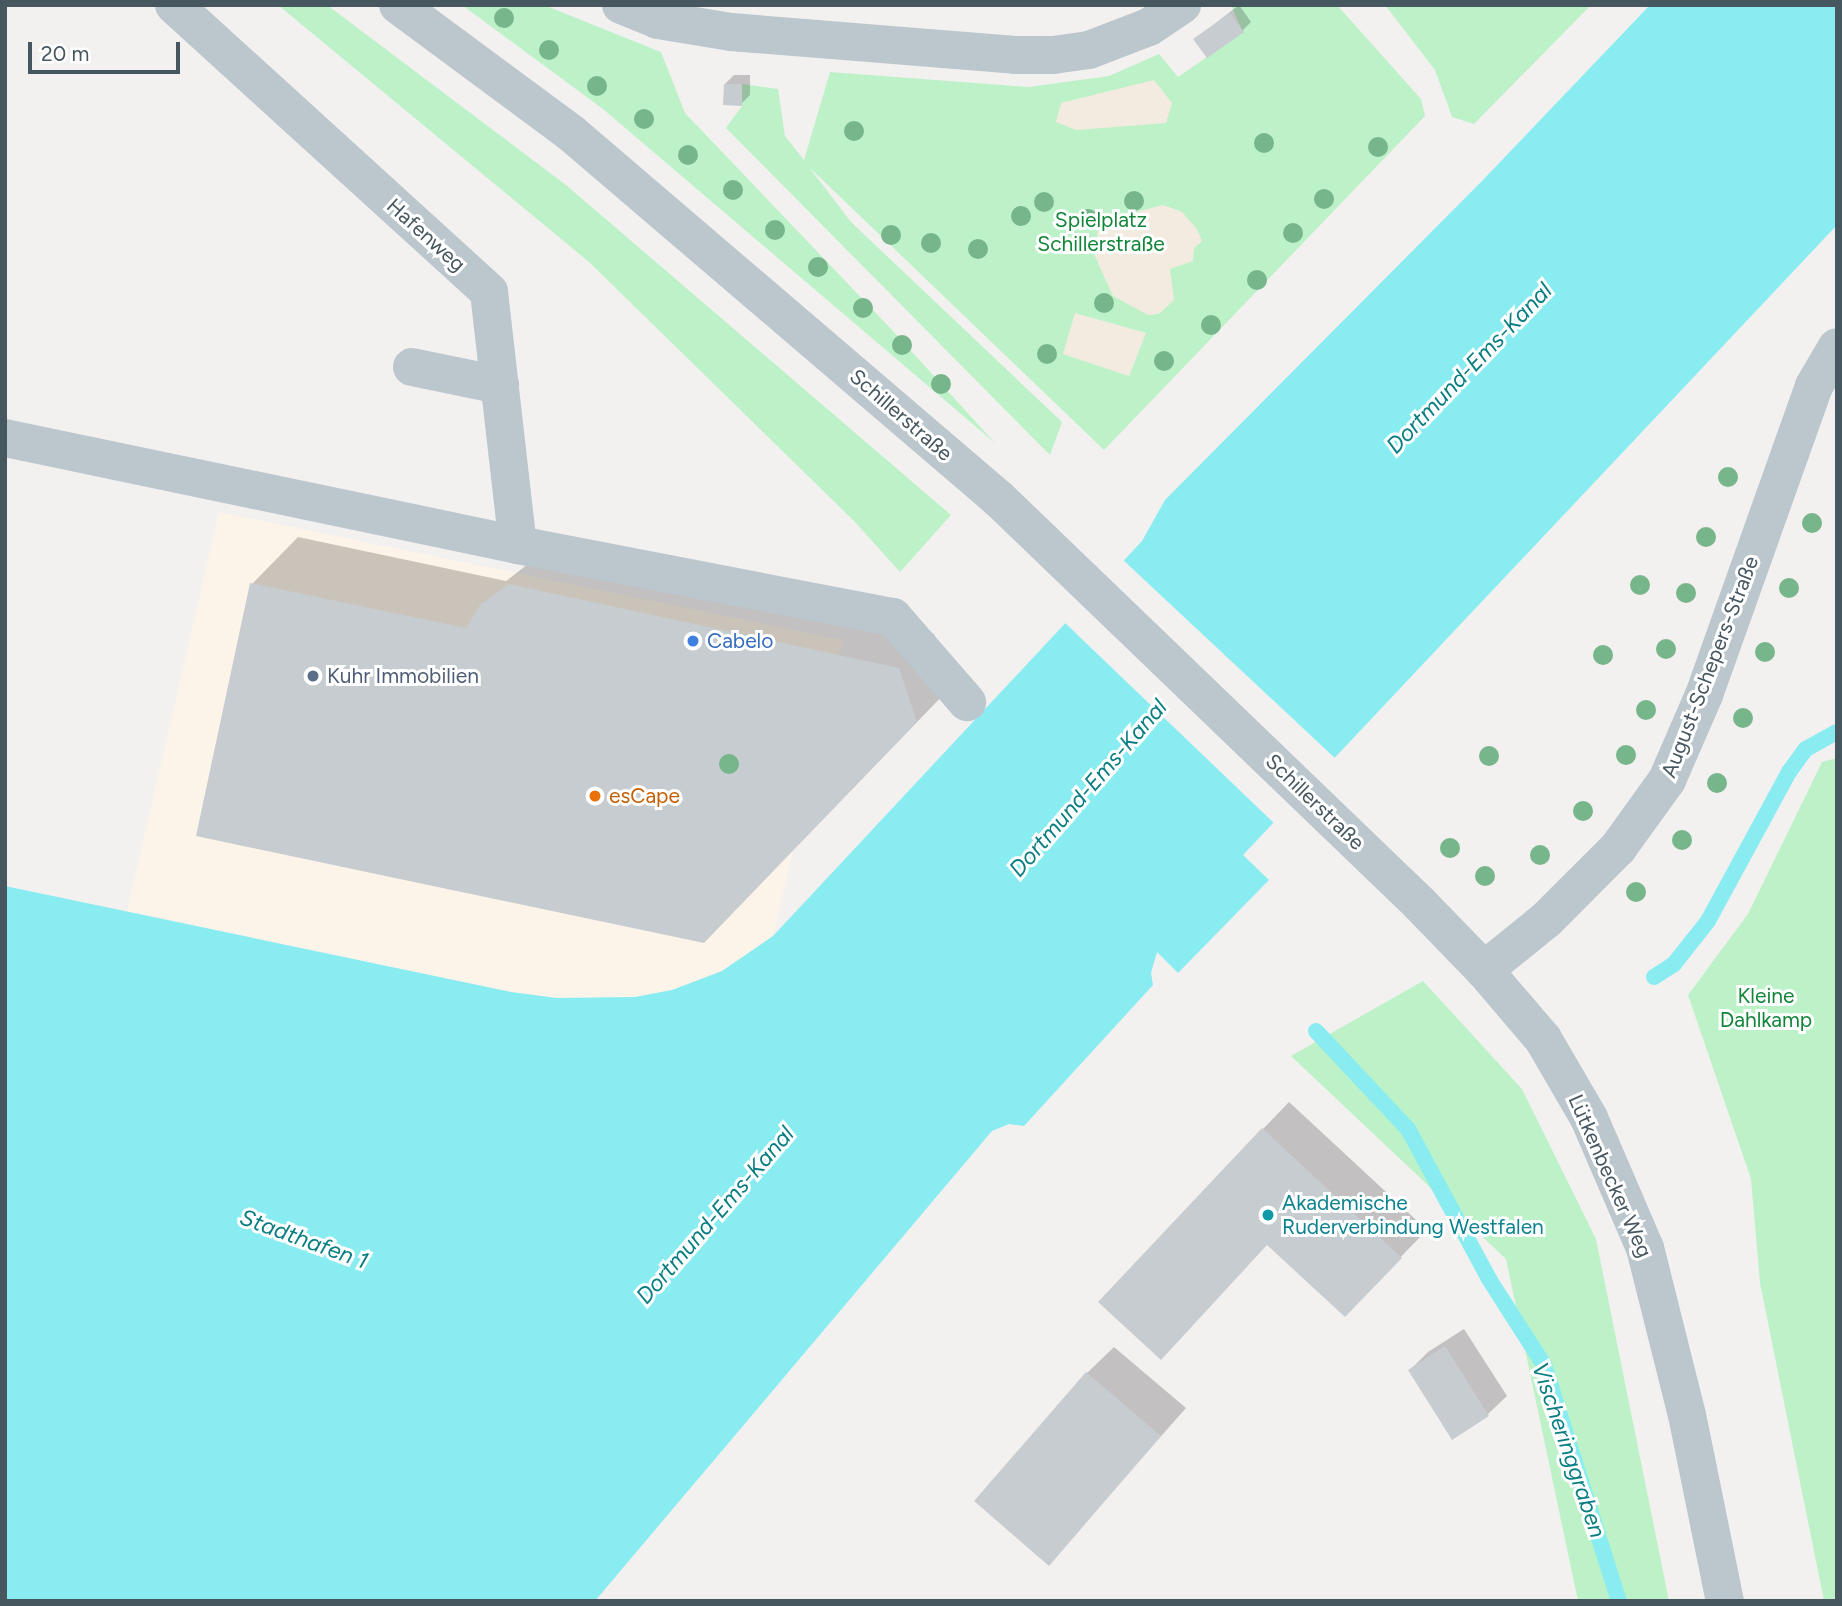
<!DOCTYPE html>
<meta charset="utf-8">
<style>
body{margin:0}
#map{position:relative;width:1842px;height:1606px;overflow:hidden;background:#f3f0f0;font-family:Figtree,sans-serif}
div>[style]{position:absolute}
.commercial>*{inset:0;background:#fdf4e9}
.green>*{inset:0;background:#bdf2c8}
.sand>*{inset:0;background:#f4ebe0}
.water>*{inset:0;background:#88ecf1}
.pier>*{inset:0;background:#f3f0f0}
.shadow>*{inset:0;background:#0003}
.stream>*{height:16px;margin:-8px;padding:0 8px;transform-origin:8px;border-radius:8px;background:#88ecf1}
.building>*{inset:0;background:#c7ccd0}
.minor>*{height:38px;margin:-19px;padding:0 19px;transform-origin:19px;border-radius:19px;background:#bbc7cd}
.trees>*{width:20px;height:20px;margin:-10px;border-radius:50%;background:#77b58b}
.dots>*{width:19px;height:19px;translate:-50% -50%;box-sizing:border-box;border:4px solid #fff;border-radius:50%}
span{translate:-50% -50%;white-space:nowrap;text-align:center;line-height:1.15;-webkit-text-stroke:6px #fff;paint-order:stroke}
.park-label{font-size:21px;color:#128539}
.street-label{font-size:21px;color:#47575f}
.shop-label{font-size:21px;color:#366cbe}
.left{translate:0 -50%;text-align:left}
.service-label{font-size:21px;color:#4e5e75}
.food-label{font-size:21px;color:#c56008}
.culture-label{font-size:21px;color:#0d838f}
.water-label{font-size:23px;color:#097e82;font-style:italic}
.frame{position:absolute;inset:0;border:7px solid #47575f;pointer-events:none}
.scale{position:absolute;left:28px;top:42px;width:152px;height:32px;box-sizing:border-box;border:4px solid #47575f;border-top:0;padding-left:9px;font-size:21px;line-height:24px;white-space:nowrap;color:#47575f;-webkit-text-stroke:5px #fff;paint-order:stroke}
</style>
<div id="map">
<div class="commercial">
<i style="clip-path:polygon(219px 512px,843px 640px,773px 936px,722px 971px,672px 990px,635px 997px,557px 998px,511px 992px,127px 911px)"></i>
</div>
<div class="green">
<i style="clip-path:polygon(278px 5px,327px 5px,566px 185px,951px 515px,900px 572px,854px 521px,589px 262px)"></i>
<i style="clip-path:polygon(462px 5px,544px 5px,661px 52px,685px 113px,893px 331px,995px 443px,603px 109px)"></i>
<i style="clip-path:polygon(1231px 5px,1337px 5px,1421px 99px,1425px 116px,1104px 450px,809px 167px,851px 222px,1062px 422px,1050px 455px,726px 128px,742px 106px,742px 84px,778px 89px,785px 136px,804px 160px,830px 72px,1029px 87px,1109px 76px,1159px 54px,1178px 77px,1243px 32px)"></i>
<i style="clip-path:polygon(1385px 5px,1591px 5px,1474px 124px,1452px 117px,1435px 70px)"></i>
<i style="clip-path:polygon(1837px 758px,1837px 1601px,1824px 1601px,1760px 1283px,1751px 1179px,1688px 995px,1748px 914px,1822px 762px)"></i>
<i style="clip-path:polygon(1423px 981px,1522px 1089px,1596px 1239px,1669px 1601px,1578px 1601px,1506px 1259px,1291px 1056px)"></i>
</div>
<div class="sand">
<i style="clip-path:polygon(1154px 80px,1172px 103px,1166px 123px,1076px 130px,1056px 122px,1061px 103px)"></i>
<i style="clip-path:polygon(1163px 205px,1182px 212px,1197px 229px,1202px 241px,1194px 248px,1193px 261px,1170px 269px,1174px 300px,1159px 314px,1148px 315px,1113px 296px,1094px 254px,1099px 222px)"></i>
<i style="clip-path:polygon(1075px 313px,1146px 333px,1129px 376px,1063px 354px)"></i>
</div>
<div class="water">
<i style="clip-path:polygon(1650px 5px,1837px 5px,1837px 225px,1243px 855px,1269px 880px,1178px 973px,1157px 952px,1151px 973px,1153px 985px,1024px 1126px,1009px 1124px,992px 1131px,595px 1601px,5px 1601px,5px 886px,511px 992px,557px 998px,635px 997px,672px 990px,722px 971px,773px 936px,1142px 541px,1165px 500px,1482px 181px)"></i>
</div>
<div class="pier">
<i style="clip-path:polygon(1121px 558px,1337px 760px,1276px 825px,1063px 621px)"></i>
</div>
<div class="shadow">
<i style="clip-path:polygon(1239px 5px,1251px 22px,1243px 30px,1195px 39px)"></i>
<i style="clip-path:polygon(734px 75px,750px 75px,750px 95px,741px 104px,725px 84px)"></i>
<i style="clip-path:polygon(298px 537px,506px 581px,545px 551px,934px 634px,951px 687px,731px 914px,252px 584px)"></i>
<i style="clip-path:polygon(1289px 1102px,1427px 1230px,1345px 1314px,1268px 1243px,1263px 1129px)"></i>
<i style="clip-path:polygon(1464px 1329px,1507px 1396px,1488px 1414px,1452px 1437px,1410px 1370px,1428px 1352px)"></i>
<i style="clip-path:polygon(1114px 1347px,1186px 1408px,1049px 1563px,1087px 1373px)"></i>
</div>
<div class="stream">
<i style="left:1654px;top:977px;width:24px;rotate:-33deg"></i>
<i style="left:1674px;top:964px;width:55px;rotate:-51.7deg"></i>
<i style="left:1708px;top:921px;width:170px;rotate:-61.5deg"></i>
<i style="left:1789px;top:772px;width:29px;rotate:-54deg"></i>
<i style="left:1806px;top:749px;width:35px;rotate:-29deg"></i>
<i style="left:1316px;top:1031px;width:134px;rotate:46.8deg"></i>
<i style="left:1408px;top:1129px;width:170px;rotate:61.6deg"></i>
<i style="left:1489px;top:1279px;width:102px;rotate:57.4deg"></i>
<i style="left:1544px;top:1365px;width:248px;rotate:72.4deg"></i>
</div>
<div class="building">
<i style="clip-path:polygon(1230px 13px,1244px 32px,1207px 58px,1193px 39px)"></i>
<i style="clip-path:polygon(724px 84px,742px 84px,742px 106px,723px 105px)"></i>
<i style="clip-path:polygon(250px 583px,466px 628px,480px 605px,509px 584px,899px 668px,917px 722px,704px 943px,196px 836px)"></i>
<i style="clip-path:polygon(1262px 1128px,1402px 1258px,1345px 1317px,1267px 1245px,1161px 1360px,1098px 1302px)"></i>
<i style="clip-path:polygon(1445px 1346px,1489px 1416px,1452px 1440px,1408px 1370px)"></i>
<i style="clip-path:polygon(1086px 1372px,1161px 1436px,1049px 1566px,974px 1501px)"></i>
</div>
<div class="minor">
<i style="left:174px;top:5px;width:426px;rotate:42.3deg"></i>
<i style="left:489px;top:292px;width:255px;rotate:83.5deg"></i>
<i style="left:398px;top:5px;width:215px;rotate:36.5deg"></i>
<i style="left:571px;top:133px;width:563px;rotate:40.54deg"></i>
<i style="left:999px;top:499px;width:583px;rotate:43.89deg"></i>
<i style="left:1419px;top:903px;width:93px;rotate:45.9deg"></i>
<i style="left:1484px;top:970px;width:91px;rotate:49.5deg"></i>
<i style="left:1543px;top:1039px;width:91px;rotate:59.8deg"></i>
<i style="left:1589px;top:1118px;width:142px;rotate:66.7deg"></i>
<i style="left:1645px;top:1248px;width:172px;rotate:75.9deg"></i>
<i style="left:1687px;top:1415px;width:190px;rotate:78.5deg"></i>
<i style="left:621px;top:5px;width:40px;rotate:22deg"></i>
<i style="left:658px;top:20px;width:74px;rotate:9.3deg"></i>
<i style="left:731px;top:32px;width:285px;rotate:4.6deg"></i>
<i style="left:1015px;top:55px;width:38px"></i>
<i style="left:1053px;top:55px;width:36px;rotate:-8deg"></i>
<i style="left:1089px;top:50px;width:64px;rotate:-21deg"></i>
<i style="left:1149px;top:27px;width:40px;rotate:-34deg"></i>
<i style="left:412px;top:367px;width:90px;rotate:11.6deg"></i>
<i style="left:5px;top:438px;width:524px;rotate:11.78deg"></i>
<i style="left:518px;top:545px;width:382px;rotate:10.9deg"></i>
<i style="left:893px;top:617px;width:113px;rotate:49deg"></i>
<i style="left:1484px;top:970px;width:80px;rotate:-38.9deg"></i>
<i style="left:1546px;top:920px;width:102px;rotate:-45deg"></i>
<i style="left:1618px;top:848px;width:84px;rotate:-54.2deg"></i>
<i style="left:1667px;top:780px;width:93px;rotate:-66.5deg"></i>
<i style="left:1704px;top:695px;width:328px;rotate:-70.4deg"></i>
<i style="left:1814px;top:386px;width:45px;rotate:-59.5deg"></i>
</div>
<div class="trees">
<i style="left:504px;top:18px"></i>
<i style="left:549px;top:50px"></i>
<i style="left:597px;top:86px"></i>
<i style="left:644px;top:119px"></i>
<i style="left:854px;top:131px"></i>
<i style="left:1264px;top:143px"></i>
<i style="left:1378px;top:147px"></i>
<i style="left:688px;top:155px"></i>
<i style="left:733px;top:190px"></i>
<i style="left:1324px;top:199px"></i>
<i style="left:1134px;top:201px"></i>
<i style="left:1044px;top:202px"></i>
<i style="left:1021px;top:216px"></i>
<i style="left:1088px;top:219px"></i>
<i style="left:775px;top:230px"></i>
<i style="left:1293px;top:233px"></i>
<i style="left:891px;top:235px"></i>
<i style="left:931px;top:243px"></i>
<i style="left:978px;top:249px"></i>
<i style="left:818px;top:267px"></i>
<i style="left:1257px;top:280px"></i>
<i style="left:1104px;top:303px"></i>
<i style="left:863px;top:308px"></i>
<i style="left:1211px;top:325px"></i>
<i style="left:902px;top:345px"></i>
<i style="left:1047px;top:354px"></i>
<i style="left:1164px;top:361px"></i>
<i style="left:941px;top:384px"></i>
<i style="left:1728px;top:477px"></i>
<i style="left:1812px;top:523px"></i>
<i style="left:1706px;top:537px"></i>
<i style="left:1640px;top:585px"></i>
<i style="left:1789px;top:588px"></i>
<i style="left:1686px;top:593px"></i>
<i style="left:1666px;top:649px"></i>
<i style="left:1765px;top:652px"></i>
<i style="left:1603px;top:655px"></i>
<i style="left:1646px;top:710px"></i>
<i style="left:1743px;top:718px"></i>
<i style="left:1626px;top:755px"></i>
<i style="left:1489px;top:756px"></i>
<i style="left:729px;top:764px"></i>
<i style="left:1717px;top:783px"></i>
<i style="left:1583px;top:811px"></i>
<i style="left:1682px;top:840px"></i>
<i style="left:1450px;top:848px"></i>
<i style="left:1540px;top:855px"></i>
<i style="left:1485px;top:876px"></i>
<i style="left:1636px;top:892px"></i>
</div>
<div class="dots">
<i style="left:693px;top:641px;background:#3f7fe0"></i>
<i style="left:313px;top:676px;background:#5c6f8a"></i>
<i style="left:595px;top:796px;background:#e8710a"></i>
<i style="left:1268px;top:1215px;background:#0f9aa8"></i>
</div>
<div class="park-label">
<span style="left:1101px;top:232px">Spielplatz<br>Schillerstraße</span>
<span style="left:1766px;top:1008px">Kleine<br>Dahlkamp</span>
</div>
<div class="street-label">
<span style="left:426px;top:235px;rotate:42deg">Hafenweg</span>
<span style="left:901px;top:415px;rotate:41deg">Schillerstraße</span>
<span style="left:1710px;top:667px;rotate:-69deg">August-Schepers-Straße</span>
<span style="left:1315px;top:802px;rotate:44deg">Schillerstraße</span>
<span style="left:1610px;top:1176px;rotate:66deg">Lütkenbecker Weg</span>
</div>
<div class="shop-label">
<span class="left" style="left:707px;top:641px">Cabelo</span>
</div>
<div class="service-label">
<span class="left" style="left:327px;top:676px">Kuhr Immobilien</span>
</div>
<div class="food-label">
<span class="left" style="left:609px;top:796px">esCape</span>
</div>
<div class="culture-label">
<span class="left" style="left:1282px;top:1215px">Akademische<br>Ruderverbindung Westfalen</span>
</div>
<div class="water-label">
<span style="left:1469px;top:368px;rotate:-46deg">Dortmund-Ems-Kanal</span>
<span style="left:1088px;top:788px;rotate:-49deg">Dortmund-Ems-Kanal</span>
<span style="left:715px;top:1215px;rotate:-49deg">Dortmund-Ems-Kanal</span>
<span style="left:304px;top:1239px;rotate:20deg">Stadthafen 1</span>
<span style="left:1569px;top:1450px;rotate:71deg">Vischeringgraben</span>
</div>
<div class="frame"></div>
<div class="scale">20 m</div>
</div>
